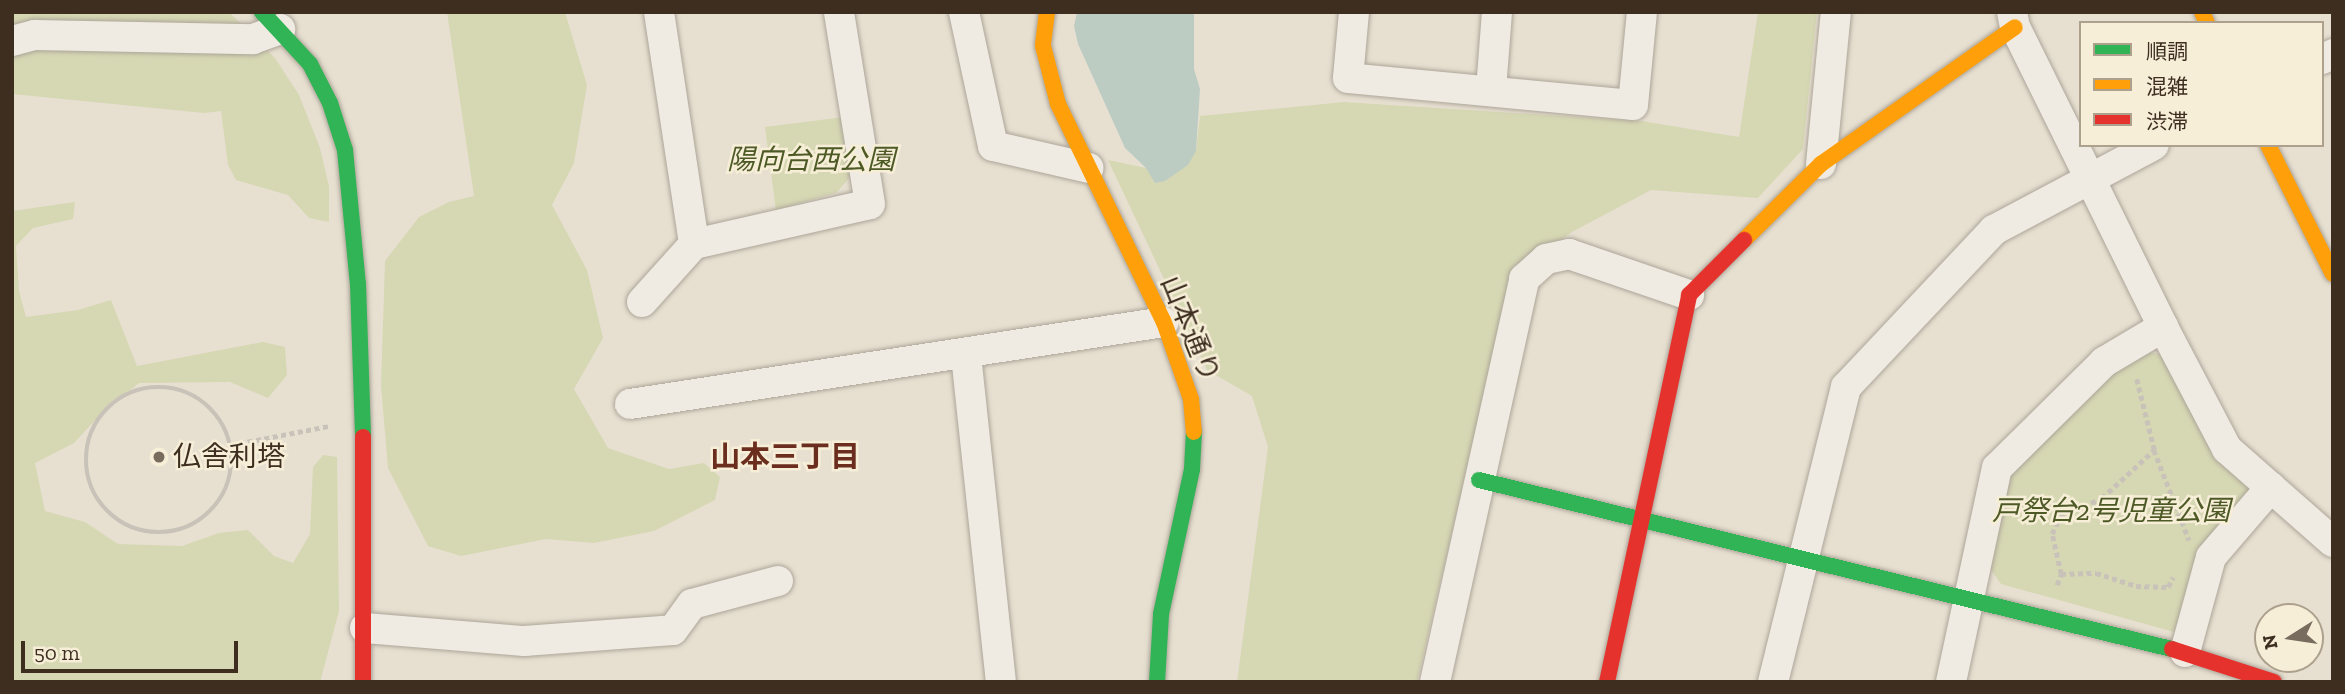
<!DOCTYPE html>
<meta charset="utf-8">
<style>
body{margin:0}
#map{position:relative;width:2345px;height:694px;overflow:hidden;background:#e7e0d1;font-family:"Zilla Slab","Noto Sans JP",serif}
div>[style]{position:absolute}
.green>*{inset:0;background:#d6d7b3}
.water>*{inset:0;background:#bcccc2}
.path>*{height:4.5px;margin-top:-2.25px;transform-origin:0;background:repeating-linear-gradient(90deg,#c8c2b9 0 5px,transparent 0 8.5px)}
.path>.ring{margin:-2.25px;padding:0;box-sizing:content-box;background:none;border:4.5px solid #c8c2b9;border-radius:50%}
.roads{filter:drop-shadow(0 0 2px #ada599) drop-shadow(0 0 2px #ada599)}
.street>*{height:30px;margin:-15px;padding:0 15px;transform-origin:15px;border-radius:15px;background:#efebe3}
.fast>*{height:16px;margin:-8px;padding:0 8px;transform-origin:8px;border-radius:8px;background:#30b455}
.slow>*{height:16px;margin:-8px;padding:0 8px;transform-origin:8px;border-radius:8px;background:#ff9f0a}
.jam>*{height:16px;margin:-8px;padding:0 8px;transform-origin:8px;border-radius:8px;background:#e5322d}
.dots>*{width:19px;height:19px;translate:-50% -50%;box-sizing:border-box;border:4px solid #f7eed8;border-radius:50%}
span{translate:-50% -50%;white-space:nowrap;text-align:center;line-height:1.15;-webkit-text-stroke:5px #f7eed8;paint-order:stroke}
.park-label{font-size:28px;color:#4d5a26;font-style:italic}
.street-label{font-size:28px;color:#3d2e20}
.poi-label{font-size:28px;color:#3d2e20}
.left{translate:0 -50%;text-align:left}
.neighbourhood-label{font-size:30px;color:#6b2e1e;font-weight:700}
.frame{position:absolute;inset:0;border:14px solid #3d2e20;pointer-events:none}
.legend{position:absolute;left:2079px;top:21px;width:245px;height:126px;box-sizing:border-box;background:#f7eed8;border:2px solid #ada18e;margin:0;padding:9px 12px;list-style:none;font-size:21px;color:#3d2e20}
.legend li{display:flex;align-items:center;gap:14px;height:35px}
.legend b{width:35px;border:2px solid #ada18e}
.north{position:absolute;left:2254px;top:603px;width:70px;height:70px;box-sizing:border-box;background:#f7eed8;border:2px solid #ada18e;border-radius:50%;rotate:258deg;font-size:19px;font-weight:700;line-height:28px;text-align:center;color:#3d2e20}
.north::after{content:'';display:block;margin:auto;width:24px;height:32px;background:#786c5e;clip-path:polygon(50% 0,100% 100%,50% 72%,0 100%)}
.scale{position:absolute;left:21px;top:641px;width:217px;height:32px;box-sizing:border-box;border:4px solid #3d2e20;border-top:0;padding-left:9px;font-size:21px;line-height:24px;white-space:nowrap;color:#3d2e20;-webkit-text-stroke:5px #f7eed8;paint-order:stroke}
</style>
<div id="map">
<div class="green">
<i style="clip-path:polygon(12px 12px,229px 12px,275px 58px,299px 95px,320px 148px,329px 187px,329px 222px,309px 218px,288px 195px,236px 180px,228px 165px,221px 111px,204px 113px,12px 94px)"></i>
<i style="clip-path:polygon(447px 12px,565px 12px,587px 85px,574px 163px,552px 205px,587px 270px,603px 338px,574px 389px,608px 448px,669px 469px,704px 463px,720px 477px,715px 500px,654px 531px,594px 543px,546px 539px,461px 556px,428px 546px,388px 468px,381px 386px,385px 261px,419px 217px,449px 202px,474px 196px)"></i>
<i style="clip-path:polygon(1758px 12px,1817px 12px,1803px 149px,1758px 198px,1651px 190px,1572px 232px,1512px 276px,1417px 682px,1237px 682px,1268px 447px,1252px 396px,1207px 370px,1108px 160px,1146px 168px,1196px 151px,1200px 116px,1344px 102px,1641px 121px,1739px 137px)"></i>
<i style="clip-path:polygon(844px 117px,852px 175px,836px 193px,776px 210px,765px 127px)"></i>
<i style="clip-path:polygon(75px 202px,73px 219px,33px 228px,16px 246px,19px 291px,26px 317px,78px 310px,111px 300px,137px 366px,263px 342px,285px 347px,287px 375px,268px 398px,230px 382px,139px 383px,100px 415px,74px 443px,35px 463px,45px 511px,85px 522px,118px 544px,182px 546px,219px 533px,248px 530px,274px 556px,293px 563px,310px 534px,313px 467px,323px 455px,337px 457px,339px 611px,320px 682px,12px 682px,12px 211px)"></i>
<i style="clip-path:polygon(2149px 352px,2167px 356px,2258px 489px,2203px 552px,2174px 632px,2001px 584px,1989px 567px,2012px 465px,2118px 368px)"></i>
</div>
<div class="water">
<i style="clip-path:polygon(1077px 12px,1194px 12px,1194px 69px,1200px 89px,1196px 151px,1188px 165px,1165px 181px,1155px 183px,1146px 168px,1125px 148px,1078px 44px,1074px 26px)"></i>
</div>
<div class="path">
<i class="ring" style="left:86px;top:387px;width:141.5px;height:141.5px"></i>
<i style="left:231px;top:445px;width:100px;rotate:-11deg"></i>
<i style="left:2154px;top:450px;width:97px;rotate:68.7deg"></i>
<i style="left:2061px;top:574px;width:41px;rotate:-102.7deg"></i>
<i style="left:2052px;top:534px;width:19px;rotate:-65deg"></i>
<i style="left:2060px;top:517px;width:46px;rotate:-24.3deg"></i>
<i style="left:2102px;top:498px;width:71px;rotate:-42.7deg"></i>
<i style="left:2154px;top:450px;width:75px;rotate:-103.9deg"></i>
<i style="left:2057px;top:585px;width:12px;rotate:-70deg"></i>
<i style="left:2061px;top:574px;width:35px;rotate:-2deg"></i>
<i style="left:2096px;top:573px;width:42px;rotate:18deg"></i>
<i style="left:2136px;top:586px;width:32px;rotate:2deg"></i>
<i style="left:2168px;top:587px;width:11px;rotate:-63deg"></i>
</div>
<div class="roads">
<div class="street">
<i style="left:659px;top:12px;width:235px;rotate:81.4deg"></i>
<i style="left:964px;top:12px;width:137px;rotate:77.8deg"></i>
<i style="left:993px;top:146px;width:98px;rotate:12.9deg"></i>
<i style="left:1354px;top:12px;width:66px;rotate:95.2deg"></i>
<i style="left:1348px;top:78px;width:286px;rotate:5.4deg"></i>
<i style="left:1633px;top:105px;width:93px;rotate:-84.5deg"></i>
<i style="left:2012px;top:12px;width:15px;rotate:79deg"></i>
<i style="left:2015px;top:27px;width:335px;rotate:63.7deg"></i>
<i style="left:2163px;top:327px;width:138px;rotate:62.3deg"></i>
<i style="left:2227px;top:449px;width:141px;rotate:41.3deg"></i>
<i style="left:12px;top:41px;width:24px;rotate:-15deg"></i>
<i style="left:35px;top:35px;width:218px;rotate:1.1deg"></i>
<i style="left:253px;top:39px;width:29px;rotate:-20deg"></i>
<i style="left:2322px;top:59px;width:12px;rotate:-24deg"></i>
<i style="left:1491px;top:90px;width:78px;rotate:-85.6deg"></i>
<i style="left:1821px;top:164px;width:153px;rotate:-84.4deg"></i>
<i style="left:642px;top:302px;width:78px;rotate:-48.1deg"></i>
<i style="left:694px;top:244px;width:180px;rotate:-12.8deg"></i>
<i style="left:870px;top:204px;width:194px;rotate:-99.2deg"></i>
<i style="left:966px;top:355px;width:329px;rotate:83.9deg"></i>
<i style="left:630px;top:404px;width:540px;rotate:-8.73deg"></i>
<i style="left:365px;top:628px;width:160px;rotate:4.7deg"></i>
<i style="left:524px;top:641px;width:149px;rotate:-4.2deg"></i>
<i style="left:673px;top:630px;width:32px;rotate:-54deg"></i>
<i style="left:692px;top:604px;width:89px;rotate:-15deg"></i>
<i style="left:2185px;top:652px;width:98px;rotate:-74.7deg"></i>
<i style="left:2211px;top:557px;width:92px;rotate:-49.4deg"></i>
<i style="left:1435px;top:682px;width:413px;rotate:-77.5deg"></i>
<i style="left:1524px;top:279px;width:30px;rotate:-42deg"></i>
<i style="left:1546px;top:259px;width:24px;rotate:-12deg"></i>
<i style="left:1569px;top:254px;width:127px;rotate:18.9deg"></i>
<i style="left:1773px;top:682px;width:304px;rotate:-76.1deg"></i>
<i style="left:1846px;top:387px;width:216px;rotate:-46.7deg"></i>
<i style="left:1994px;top:230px;width:181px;rotate:-28deg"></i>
<i style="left:1951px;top:682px;width:219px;rotate:-77.9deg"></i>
<i style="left:1997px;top:468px;width:151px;rotate:-44.7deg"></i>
<i style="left:2104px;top:362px;width:69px;rotate:-30.7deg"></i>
</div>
<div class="fast">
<i style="left:262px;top:12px;width:71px;rotate:47.3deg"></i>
<i style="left:310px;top:64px;width:44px;rotate:62.9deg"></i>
<i style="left:330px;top:103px;width:49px;rotate:72.3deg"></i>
<i style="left:345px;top:150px;width:135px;rotate:84.5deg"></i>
<i style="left:358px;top:284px;width:153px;rotate:88.1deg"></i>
<i style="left:1479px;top:480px;width:713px;rotate:13.71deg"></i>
<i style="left:1157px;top:682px;width:68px;rotate:-86.6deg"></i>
<i style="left:1161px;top:614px;width:148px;rotate:-77.9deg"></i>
<i style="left:1192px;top:469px;width:37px;rotate:-87deg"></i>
</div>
<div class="slow">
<i style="left:1047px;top:12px;width:34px;rotate:97deg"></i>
<i style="left:1043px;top:46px;width:60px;rotate:75.5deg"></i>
<i style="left:1058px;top:104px;width:242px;rotate:64.1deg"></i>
<i style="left:1164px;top:322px;width:82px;rotate:70.7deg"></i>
<i style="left:1191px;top:399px;width:33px;rotate:85deg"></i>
<i style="left:2202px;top:12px;width:12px;rotate:66deg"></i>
<i style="left:2268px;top:145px;width:144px;rotate:63.3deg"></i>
<i style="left:1744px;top:240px;width:108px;rotate:-44.6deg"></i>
<i style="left:1821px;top:164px;width:237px;rotate:-35.2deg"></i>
</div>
<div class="jam">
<i style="left:363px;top:437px;width:245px;rotate:90deg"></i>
<i style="left:2172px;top:649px;width:107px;rotate:17.9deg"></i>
<i style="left:1607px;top:682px;width:396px;rotate:-78deg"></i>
<i style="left:1689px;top:295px;width:78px;rotate:-45deg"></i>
</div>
</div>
<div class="dots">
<i style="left:159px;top:457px;background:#786c5e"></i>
</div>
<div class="park-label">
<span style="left:811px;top:160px">陽向台西公園</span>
<span style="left:2111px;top:511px">戸祭台2号児童公園</span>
</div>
<div class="street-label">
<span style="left:1190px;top:329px;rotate:68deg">山本通り</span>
</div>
<div class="poi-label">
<span class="left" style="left:173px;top:457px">仏舎利塔</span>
</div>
<div class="neighbourhood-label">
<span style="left:785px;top:457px">山本三丁目</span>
</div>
<div class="frame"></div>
<ul class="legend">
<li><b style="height:9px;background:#30b455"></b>順調</li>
<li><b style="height:9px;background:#ff9f0a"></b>混雑</li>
<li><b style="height:9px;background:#e5322d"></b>渋滞</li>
</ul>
<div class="north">N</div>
<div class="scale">50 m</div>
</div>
